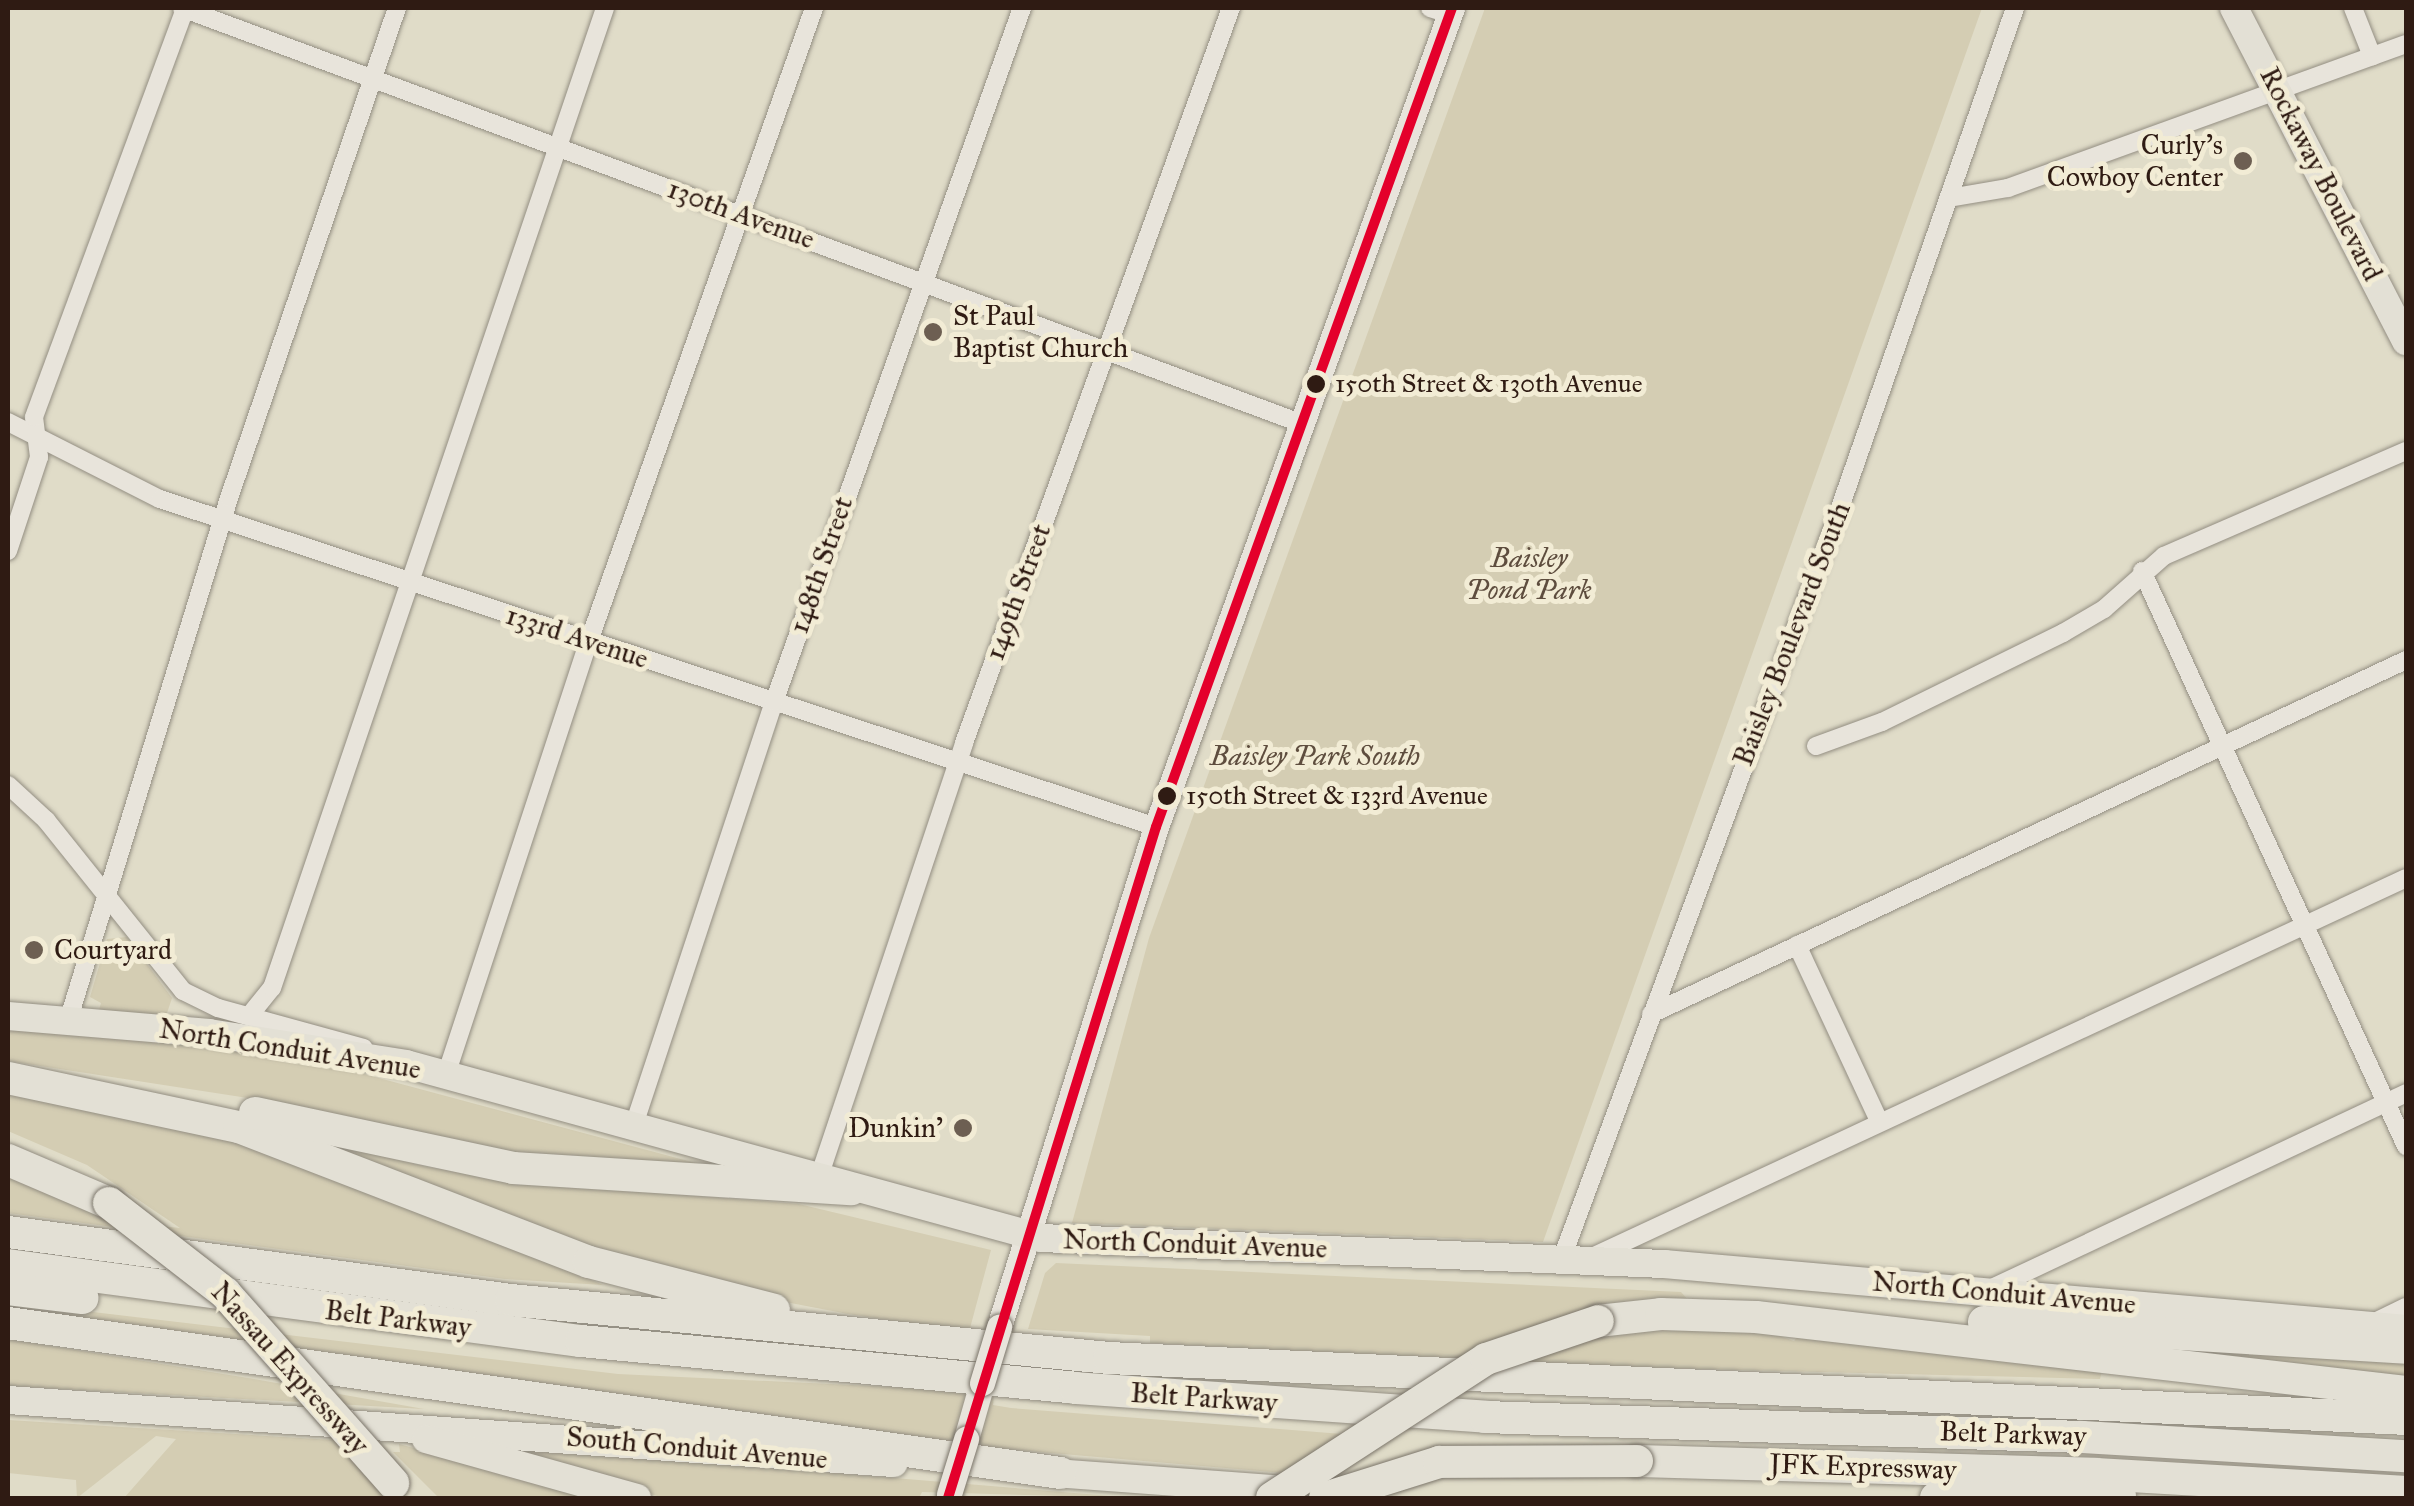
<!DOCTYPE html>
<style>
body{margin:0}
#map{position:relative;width:2414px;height:1506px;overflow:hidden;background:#e0dcc8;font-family:"IM FELL Great Primer",serif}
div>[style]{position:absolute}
.green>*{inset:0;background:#d4cdb3}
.roads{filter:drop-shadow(0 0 2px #938e82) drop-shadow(0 0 2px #938e82)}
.minor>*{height:18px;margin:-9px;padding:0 9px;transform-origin:9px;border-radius:9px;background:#e8e4db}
.secondary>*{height:25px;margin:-12.5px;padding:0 12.5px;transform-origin:12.5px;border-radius:12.5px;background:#e8e4db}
.primary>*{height:28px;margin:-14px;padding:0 14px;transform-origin:14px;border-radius:14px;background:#e3e0d5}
.motorway>*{height:32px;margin:-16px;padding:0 16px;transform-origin:16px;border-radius:16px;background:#e3e0d5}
.bridges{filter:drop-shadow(0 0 2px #7a7469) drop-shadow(0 0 2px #7a7469)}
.secondary-bridge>*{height:25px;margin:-12.5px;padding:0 12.5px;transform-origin:12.5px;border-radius:12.5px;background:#e8e4db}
.motorway-bridge>*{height:32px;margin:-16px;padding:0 16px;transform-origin:16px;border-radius:16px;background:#e3e0d5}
.bus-1>*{height:10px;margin:-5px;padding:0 5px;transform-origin:5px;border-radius:5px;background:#e4002b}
.dots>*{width:28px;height:28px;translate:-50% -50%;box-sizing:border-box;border:5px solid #f2ecd5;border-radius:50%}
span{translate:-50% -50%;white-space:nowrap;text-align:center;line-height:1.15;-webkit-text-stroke:10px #f2ecd5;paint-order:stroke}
.bus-label{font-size:26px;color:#2f1b13}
.left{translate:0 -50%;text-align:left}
.poi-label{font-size:28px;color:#2f1b13}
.right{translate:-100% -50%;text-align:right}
.street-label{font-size:28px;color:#2f1b13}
.park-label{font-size:28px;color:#5e4d3e;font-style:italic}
.frame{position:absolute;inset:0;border:10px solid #2f1b13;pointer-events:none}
</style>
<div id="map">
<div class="green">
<i style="clip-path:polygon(1485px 8px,1982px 8px,1543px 1242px,1072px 1223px,1149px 938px)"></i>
<i style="clip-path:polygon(127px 937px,172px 998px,166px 1016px,99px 1010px,101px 1003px,90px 997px,107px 939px)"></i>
<i style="clip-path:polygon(8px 1027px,297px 1056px,703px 1165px,538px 1158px,280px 1103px,8px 1061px)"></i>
<i style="clip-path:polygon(8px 1088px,288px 1146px,603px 1285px,505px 1279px,8px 1213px,8px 1172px,110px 1221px,180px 1228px,87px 1165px,8px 1131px)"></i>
<i style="clip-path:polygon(321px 1142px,432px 1168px,548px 1184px,799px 1204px,991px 1250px,969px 1332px,848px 1314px,717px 1289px,590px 1255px)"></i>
<i style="clip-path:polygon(1056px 1263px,1681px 1292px,1711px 1326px,1762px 1330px,1794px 1341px,1800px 1334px,2102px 1371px,2100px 1379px,1543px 1365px,1150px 1343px,1150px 1336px,1028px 1329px,1045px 1273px)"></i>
<i style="clip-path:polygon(8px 1302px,618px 1374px,977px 1391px,994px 1395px,993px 1405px,1011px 1408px,1342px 1434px,1283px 1473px,887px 1439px,8px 1314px)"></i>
<i style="clip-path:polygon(8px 1339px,254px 1379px,424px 1409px,8px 1386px)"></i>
<i style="clip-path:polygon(2114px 1339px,2406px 1355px,2406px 1384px)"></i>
<i style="clip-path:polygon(8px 1420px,333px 1440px,391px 1498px,124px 1498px,176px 1439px,156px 1436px,77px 1498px,76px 1480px,8px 1473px)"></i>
<i style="clip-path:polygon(399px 1444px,596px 1498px,439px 1498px,393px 1452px,400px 1452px)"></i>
<i style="clip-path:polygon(508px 1446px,1135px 1498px,922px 1492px,919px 1498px,664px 1498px,507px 1452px)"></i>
</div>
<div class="roads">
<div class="minor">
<i style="left:182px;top:8px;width:1193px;rotate:20.36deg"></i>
<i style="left:1430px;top:8px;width:21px;rotate:17deg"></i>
<i style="left:2353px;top:8px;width:52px;rotate:68.4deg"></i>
<i style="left:1949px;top:198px;width:60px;rotate:-9.6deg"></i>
<i style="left:2008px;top:188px;width:423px;rotate:-19.9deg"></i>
<i style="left:8px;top:422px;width:170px;rotate:26.9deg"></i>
<i style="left:160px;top:499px;width:1049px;rotate:18.23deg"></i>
<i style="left:8px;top:551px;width:99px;rotate:-71.7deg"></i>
<i style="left:39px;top:457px;width:40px;rotate:-97.1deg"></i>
<i style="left:34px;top:417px;width:436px;rotate:-69.7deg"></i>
<i style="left:2142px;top:571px;width:633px;rotate:65.34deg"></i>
<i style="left:1816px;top:746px;width:70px;rotate:-20deg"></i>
<i style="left:1882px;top:722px;width:202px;rotate:-26.2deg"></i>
<i style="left:2063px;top:633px;width:48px;rotate:-30.3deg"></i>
<i style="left:2104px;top:609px;width:80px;rotate:-41.5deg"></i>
<i style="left:2164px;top:556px;width:264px;rotate:-23.5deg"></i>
<i style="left:8px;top:785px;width:52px;rotate:42.6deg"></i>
<i style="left:46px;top:820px;width:219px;rotate:51.3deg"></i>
<i style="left:183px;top:991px;width:39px;rotate:26deg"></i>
<i style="left:218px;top:1008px;width:151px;rotate:15.3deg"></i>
<i style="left:1797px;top:945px;width:194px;rotate:65deg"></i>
<i style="left:1651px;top:1014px;width:834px;rotate:-25.12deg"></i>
<i style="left:249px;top:1016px;width:36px;rotate:-51deg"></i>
<i style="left:272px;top:988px;width:1035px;rotate:-71.23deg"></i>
<i style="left:68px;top:1021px;width:547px;rotate:-72.89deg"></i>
<i style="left:229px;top:498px;width:518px;rotate:-71.08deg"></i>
<i style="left:446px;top:1075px;width:457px;rotate:-71.8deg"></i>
<i style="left:589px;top:641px;width:672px;rotate:-70.43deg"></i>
<i style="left:633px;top:1128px;width:449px;rotate:-71.7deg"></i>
<i style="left:774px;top:702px;width:737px;rotate:-70.34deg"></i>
<i style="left:818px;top:1180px;width:461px;rotate:-71.5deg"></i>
<i style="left:964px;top:743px;width:782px;rotate:-70.04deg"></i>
<i style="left:1562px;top:1258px;width:788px;rotate:-69.66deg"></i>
<i style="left:1836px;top:519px;width:541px;rotate:-70.69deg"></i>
<i style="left:1588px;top:1259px;width:902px;rotate:-24.97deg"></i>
<i style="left:1990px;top:1289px;width:460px;rotate:-25.2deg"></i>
<i style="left:2371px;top:1324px;width:39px;rotate:-26deg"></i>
</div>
<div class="secondary">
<i style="left:999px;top:1327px;width:524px;rotate:-72.57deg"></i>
<i style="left:1156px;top:827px;width:871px;rotate:-70.13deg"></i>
<i style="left:966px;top:1439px;width:58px;rotate:-74.1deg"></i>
</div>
<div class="primary">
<i style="left:2234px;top:8px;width:375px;rotate:62.7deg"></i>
<i style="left:8px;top:1016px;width:202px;rotate:4.8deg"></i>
<i style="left:209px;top:1033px;width:199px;rotate:8.9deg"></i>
<i style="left:406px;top:1064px;width:658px;rotate:15.32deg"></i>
<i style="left:1041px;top:1238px;width:624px;rotate:2.39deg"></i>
<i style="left:1664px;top:1264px;width:745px;rotate:5.01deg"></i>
<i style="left:8px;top:1400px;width:888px;rotate:4.07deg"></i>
<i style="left:426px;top:1439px;width:219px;rotate:15.6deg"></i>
<i style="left:1041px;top:1472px;width:258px;rotate:4.2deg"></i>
</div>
<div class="motorway">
<i style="left:8px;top:1078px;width:236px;rotate:12deg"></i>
<i style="left:239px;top:1127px;width:375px;rotate:21.1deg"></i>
<i style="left:589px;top:1262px;width:191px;rotate:14.5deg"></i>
<i style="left:255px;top:1113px;width:264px;rotate:12deg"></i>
<i style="left:513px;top:1168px;width:339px;rotate:3.6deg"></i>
<i style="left:8px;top:1160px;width:110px;rotate:23.1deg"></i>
<i style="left:8px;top:1232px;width:508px;rotate:7.7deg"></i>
<i style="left:511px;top:1300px;width:601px;rotate:5.54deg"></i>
<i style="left:1109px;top:1358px;width:1298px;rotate:2.69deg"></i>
<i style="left:8px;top:1265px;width:578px;rotate:7.56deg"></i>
<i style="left:581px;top:1341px;width:496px;rotate:5.4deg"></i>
<i style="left:1075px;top:1388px;width:411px;rotate:4deg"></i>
<i style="left:1485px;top:1417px;width:597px;rotate:1.92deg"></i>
<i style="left:2082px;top:1437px;width:325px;rotate:3.4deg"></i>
<i style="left:8px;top:1289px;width:75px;rotate:6.9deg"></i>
<i style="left:1598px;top:1321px;width:63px;rotate:-6.3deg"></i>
<i style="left:1661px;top:1314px;width:95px;rotate:1.8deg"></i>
<i style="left:1756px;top:1317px;width:654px;rotate:6.58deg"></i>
<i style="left:1984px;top:1322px;width:423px;rotate:3.5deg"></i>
<i style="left:8px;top:1323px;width:1063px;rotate:8.11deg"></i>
<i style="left:1637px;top:1461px;width:459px;rotate:1.6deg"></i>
<i style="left:2096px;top:1474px;width:311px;rotate:3.3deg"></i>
<i style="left:1936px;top:1498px;width:184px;rotate:-0.6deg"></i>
</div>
</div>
<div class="bridges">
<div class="secondary-bridge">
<i style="left:982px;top:1383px;width:59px;rotate:-73.1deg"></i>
<i style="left:949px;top:1494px;width:58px;rotate:-72.8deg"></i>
</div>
<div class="motorway-bridge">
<i style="left:109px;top:1203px;width:147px;rotate:37.8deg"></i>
<i style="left:225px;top:1293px;width:254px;rotate:48.5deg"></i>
<i style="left:1272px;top:1498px;width:255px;rotate:-33deg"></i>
<i style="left:1486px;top:1359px;width:118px;rotate:-18.7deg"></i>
<i style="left:1325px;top:1498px;width:120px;rotate:-17.5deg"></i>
<i style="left:1439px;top:1462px;width:198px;rotate:-0.3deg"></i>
</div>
</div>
<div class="bus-1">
<i style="left:948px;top:1498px;width:702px;rotate:-72.78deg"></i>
<i style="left:1156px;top:827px;width:871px;rotate:-70.13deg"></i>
</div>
<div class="dots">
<i style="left:2243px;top:161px;background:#6d5f52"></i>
<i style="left:933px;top:332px;background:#6d5f52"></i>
<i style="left:1316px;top:384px;background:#2f1b13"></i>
<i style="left:1167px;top:796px;background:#2f1b13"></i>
<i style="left:34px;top:950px;background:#6d5f52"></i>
<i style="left:963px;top:1128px;background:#6d5f52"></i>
</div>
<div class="bus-label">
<span class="left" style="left:1335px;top:384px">150th Street &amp; 130th Avenue</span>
<span class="left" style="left:1186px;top:796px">150th Street &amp; 133rd Avenue</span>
</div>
<div class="poi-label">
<span class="right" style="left:2223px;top:161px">Curly's<br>Cowboy Center</span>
<span class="left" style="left:953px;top:332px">St Paul<br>Baptist Church</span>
<span class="left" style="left:54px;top:950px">Courtyard</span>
<span class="right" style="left:943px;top:1128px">Dunkin'</span>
</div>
<div class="street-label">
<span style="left:2321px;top:174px;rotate:63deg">Rockaway Boulevard</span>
<span style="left:741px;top:214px;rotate:20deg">130th Avenue</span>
<span style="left:821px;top:565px;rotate:-71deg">148th Street</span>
<span style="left:1018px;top:592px;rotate:-70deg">149th Street</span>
<span style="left:1792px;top:634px;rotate:-69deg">Baisley Boulevard South</span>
<span style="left:577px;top:637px;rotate:18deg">133rd Avenue</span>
<span style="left:290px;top:1049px;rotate:9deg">North Conduit Avenue</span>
<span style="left:1195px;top:1244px;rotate:2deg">North Conduit Avenue</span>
<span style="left:2004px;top:1293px;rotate:5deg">North Conduit Avenue</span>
<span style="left:398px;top:1319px;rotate:7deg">Belt Parkway</span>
<span style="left:290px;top:1368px;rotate:48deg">Nassau Expressway</span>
<span style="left:1204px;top:1398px;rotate:4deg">Belt Parkway</span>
<span style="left:2013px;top:1434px;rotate:2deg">Belt Parkway</span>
<span style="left:697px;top:1448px;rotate:5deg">South Conduit Avenue</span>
<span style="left:1863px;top:1467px;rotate:2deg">JFK Expressway</span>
</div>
<div class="park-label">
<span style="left:1529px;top:574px">Baisley<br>Pond Park</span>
<span style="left:1315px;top:756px">Baisley Park South</span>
</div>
<div class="frame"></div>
</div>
